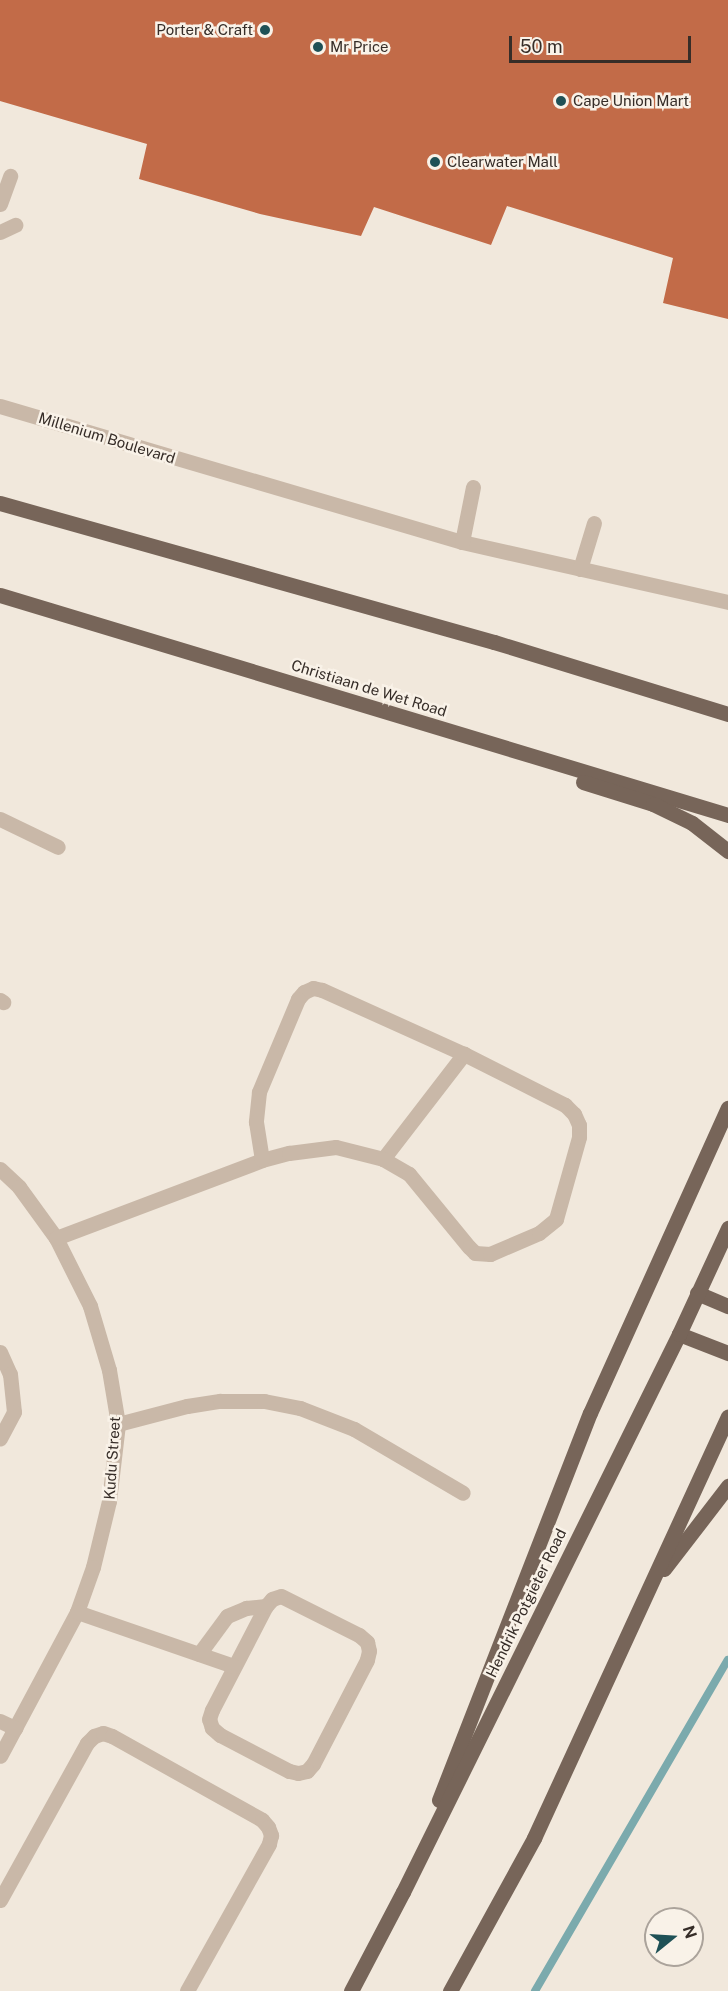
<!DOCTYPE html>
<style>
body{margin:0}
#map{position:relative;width:728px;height:1991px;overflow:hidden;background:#f1e8dc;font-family:"Public Sans",sans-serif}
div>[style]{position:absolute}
.stream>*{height:8px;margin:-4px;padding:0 4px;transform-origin:4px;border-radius:4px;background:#7baaad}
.building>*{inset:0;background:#c26b48}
.minor>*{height:15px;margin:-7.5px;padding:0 7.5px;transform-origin:7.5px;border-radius:7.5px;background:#c9b8a8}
.major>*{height:15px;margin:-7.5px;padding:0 7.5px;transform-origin:7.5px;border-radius:7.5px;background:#776559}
.dots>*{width:16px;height:16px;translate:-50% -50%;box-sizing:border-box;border:3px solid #f9f2e8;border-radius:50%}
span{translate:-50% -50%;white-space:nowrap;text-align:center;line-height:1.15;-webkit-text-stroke:5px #f9f2e8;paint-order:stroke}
.poi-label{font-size:15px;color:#362d28}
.right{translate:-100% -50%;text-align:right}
.left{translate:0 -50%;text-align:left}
.street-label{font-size:15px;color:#362d28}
.north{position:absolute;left:644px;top:1907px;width:60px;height:60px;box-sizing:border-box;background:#f9f2e8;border:2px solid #aba39b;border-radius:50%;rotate:72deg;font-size:16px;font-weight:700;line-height:24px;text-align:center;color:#362d28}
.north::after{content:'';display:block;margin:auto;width:21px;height:27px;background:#1f5156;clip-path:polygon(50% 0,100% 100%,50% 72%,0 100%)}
.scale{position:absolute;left:509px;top:36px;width:182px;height:27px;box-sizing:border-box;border:3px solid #362d28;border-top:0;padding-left:8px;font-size:18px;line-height:21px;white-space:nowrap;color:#362d28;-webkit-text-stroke:4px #f9f2e8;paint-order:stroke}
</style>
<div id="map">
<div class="stream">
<i style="left:535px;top:1991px;width:383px;rotate:-59.8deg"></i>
</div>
<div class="building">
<i style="clip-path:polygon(0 0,728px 0,728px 319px,663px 303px,673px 258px,507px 206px,491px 245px,374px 207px,361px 236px,260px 214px,139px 179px,147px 144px,0 101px)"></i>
</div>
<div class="minor">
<i style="left:0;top:204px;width:30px;rotate:-70deg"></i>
<i style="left:0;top:232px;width:17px;rotate:-25deg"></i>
<i style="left:0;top:406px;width:482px;rotate:16.4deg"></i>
<i style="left:462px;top:542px;width:273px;rotate:12.7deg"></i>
<i style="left:462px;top:542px;width:56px;rotate:-78.7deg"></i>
<i style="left:580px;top:569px;width:48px;rotate:-73.1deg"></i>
<i style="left:0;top:819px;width:64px;rotate:25.8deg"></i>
<i style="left:0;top:1000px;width:4px;rotate:34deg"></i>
<i style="left:383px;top:1159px;width:133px;rotate:-52.4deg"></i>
<i style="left:0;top:1169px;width:26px;rotate:43deg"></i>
<i style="left:19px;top:1187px;width:63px;rotate:54deg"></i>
<i style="left:56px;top:1238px;width:76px;rotate:63.4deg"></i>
<i style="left:90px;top:1306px;width:67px;rotate:73.5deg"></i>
<i style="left:109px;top:1370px;width:55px;rotate:80.5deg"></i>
<i style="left:118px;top:1424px;width:78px;rotate:96.7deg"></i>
<i style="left:109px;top:1501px;width:68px;rotate:103.6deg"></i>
<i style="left:93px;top:1567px;width:48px;rotate:109.6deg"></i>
<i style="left:77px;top:1612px;width:163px;rotate:118.1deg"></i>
<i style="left:56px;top:1238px;width:220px;rotate:-20.7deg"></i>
<i style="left:262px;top:1160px;width:28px;rotate:-15deg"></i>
<i style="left:289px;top:1153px;width:47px;rotate:-7.3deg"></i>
<i style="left:336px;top:1147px;width:49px;rotate:14.3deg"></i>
<i style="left:383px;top:1159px;width:30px;rotate:30deg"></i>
<i style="left:409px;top:1174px;width:94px;rotate:50.6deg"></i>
<i style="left:469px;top:1247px;width:8px;rotate:45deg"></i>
<i style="left:475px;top:1253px;width:15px;rotate:4deg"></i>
<i style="left:490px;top:1254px;width:53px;rotate:-23.2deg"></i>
<i style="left:539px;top:1233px;width:22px;rotate:-39deg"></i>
<i style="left:556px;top:1219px;width:85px;rotate:-74.3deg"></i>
<i style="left:579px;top:1137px;width:12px;rotate:-90deg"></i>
<i style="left:579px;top:1125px;width:12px;rotate:-114deg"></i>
<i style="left:574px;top:1114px;width:13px;rotate:-135deg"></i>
<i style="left:565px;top:1105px;width:113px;rotate:-153.2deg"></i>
<i style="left:464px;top:1054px;width:156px;rotate:-155.7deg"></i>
<i style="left:322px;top:990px;width:9px;rotate:-167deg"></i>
<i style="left:313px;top:988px;width:10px;rotate:156deg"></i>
<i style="left:304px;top:992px;width:9px;rotate:131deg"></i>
<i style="left:298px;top:999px;width:101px;rotate:112.8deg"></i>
<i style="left:259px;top:1092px;width:30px;rotate:96deg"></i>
<i style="left:256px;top:1122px;width:38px;rotate:81deg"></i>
<i style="left:0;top:1352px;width:24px;rotate:66deg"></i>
<i style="left:10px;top:1374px;width:38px;rotate:84deg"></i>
<i style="left:14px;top:1412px;width:30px;rotate:118deg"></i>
<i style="left:118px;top:1424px;width:71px;rotate:-14.6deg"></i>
<i style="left:187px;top:1406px;width:33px;rotate:-9deg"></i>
<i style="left:220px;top:1401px;width:44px"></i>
<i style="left:264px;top:1401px;width:37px;rotate:11deg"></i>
<i style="left:300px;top:1408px;width:58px;rotate:21.3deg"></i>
<i style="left:354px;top:1429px;width:126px;rotate:30.4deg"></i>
<i style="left:281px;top:1596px;width:87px;rotate:26.6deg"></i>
<i style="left:359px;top:1635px;width:11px;rotate:41deg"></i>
<i style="left:367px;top:1642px;width:9px;rotate:77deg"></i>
<i style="left:369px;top:1651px;width:9px;rotate:103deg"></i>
<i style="left:367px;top:1660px;width:117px;rotate:117.4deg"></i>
<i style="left:313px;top:1764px;width:9px;rotate:131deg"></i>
<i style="left:307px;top:1771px;width:9px;rotate:167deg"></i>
<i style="left:298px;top:1773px;width:9px;rotate:-167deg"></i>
<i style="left:289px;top:1771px;width:78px;rotate:-152.4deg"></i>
<i style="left:220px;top:1735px;width:11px;rotate:-139deg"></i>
<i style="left:212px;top:1728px;width:9px;rotate:-108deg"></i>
<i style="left:209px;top:1719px;width:9px;rotate:-72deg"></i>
<i style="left:212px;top:1710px;width:117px;rotate:-62.6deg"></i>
<i style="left:266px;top:1606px;width:9px;rotate:-49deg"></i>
<i style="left:272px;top:1599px;width:9px;rotate:-18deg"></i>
<i style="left:77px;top:1612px;width:166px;rotate:19deg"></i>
<i style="left:199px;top:1654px;width:47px;rotate:-53.6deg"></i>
<i style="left:227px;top:1616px;width:21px;rotate:-23deg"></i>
<i style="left:246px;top:1608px;width:20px;rotate:-6deg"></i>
<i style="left:0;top:1721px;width:17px;rotate:25deg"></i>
<i style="left:0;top:1900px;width:179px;rotate:-61deg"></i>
<i style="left:87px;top:1743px;width:10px;rotate:-45deg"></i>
<i style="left:94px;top:1736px;width:9px;rotate:-18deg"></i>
<i style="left:103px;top:1733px;width:9px;rotate:18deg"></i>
<i style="left:112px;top:1736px;width:172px;rotate:29.2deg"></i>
<i style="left:262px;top:1820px;width:9px;rotate:49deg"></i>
<i style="left:268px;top:1827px;width:9px;rotate:69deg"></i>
<i style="left:271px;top:1835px;width:9px;rotate:103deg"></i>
<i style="left:269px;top:1844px;width:168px;rotate:119.2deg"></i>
</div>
<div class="major">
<i style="left:0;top:503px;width:513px;rotate:15.72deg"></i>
<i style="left:494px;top:642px;width:245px;rotate:17.1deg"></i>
<i style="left:0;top:595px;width:761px;rotate:16.81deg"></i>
<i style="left:583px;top:782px;width:73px;rotate:17.4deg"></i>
<i style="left:653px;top:804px;width:43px;rotate:26deg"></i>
<i style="left:692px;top:823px;width:46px;rotate:37.9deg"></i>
<i style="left:697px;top:1293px;width:34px;rotate:23deg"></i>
<i style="left:679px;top:1334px;width:53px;rotate:21.2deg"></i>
<i style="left:664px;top:1569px;width:105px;rotate:-52.4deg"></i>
<i style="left:439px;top:1800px;width:415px;rotate:-68.7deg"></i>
<i style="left:590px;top:1413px;width:335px;rotate:-65.7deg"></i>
<i style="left:351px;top:1991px;width:112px;rotate:-62.3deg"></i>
<i style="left:403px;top:1892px;width:623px;rotate:-63.68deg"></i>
<i style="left:679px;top:1334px;width:117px;rotate:-65.2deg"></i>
<i style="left:450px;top:1991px;width:175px;rotate:-61.2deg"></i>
<i style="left:534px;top:1838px;width:464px;rotate:-65.3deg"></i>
</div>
<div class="dots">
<i style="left:265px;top:30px;background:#1f5156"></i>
<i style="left:318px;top:47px;background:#1f5156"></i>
<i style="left:561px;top:101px;background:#1f5156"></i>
<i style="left:435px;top:162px;background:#1f5156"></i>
</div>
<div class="poi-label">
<span class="right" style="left:253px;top:30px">Porter &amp; Craft</span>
<span class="left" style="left:330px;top:47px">Mr Price</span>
<span class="left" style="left:573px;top:101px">Cape Union Mart</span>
<span class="left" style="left:447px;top:162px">Clearwater Mall</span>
</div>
<div class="street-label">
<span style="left:107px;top:438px;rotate:17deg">Millenium Boulevard</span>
<span style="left:369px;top:688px;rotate:17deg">Christiaan de Wet Road</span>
<span style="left:112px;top:1458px;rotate:-86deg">Kudu Street</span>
<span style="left:526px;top:1603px;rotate:-64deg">Hendrik Potgieter Road</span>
</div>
<div class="north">N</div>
<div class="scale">50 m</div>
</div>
